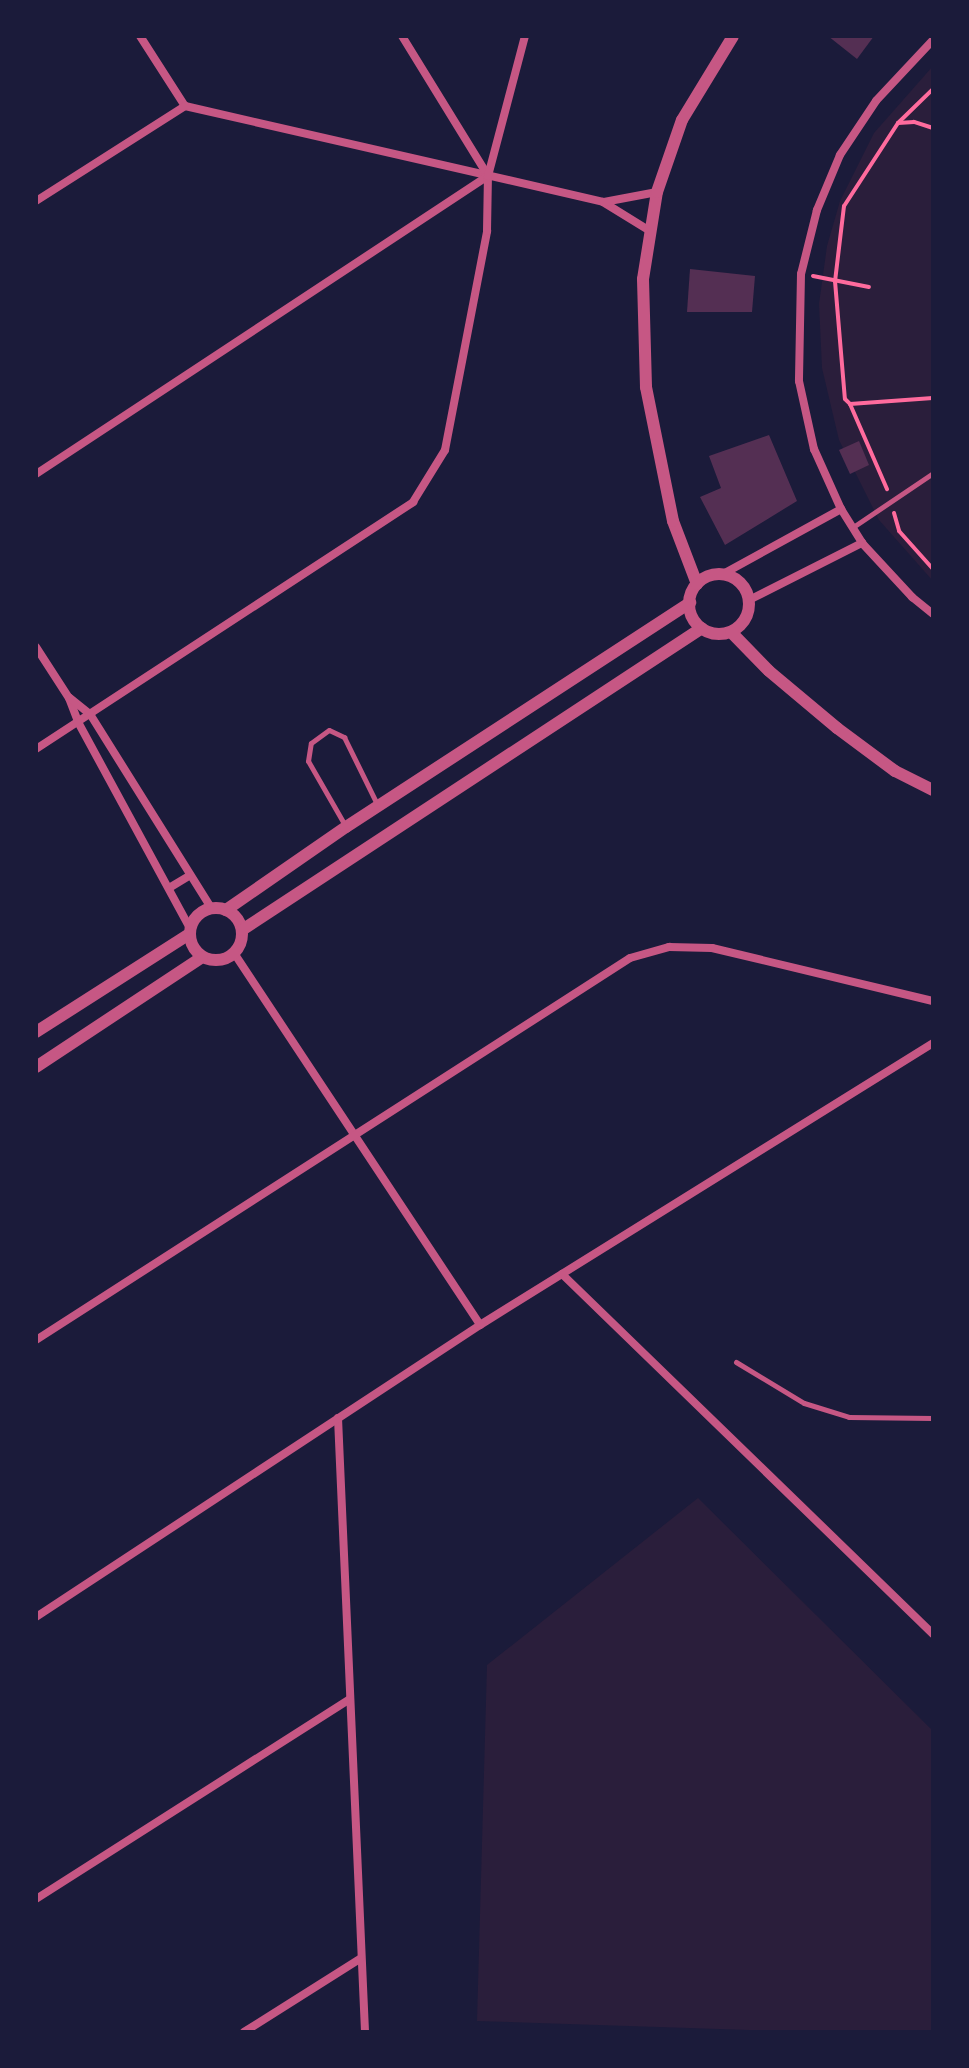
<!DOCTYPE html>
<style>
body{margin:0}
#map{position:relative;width:969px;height:2068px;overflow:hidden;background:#1b1b3a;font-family:"Varela Round",sans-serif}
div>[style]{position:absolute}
.green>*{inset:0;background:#2a1e3b}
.building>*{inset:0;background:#542f53}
.path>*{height:4px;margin:-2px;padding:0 2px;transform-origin:2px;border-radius:2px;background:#ff6b9d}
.service>*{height:5px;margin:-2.5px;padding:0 2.5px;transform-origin:2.5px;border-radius:2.5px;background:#c65784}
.minor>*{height:8px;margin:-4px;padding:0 4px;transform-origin:4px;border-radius:4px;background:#c65784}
.tertiary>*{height:12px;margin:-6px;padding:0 6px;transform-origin:6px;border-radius:6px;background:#c65784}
.tertiary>.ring{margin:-6px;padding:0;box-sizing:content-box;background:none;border:12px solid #c65784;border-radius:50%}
span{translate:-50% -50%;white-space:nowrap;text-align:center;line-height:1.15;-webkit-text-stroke:6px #1b1b3a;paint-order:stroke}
.frame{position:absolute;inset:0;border:38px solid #1b1b3a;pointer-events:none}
</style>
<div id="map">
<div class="green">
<i style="clip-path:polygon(933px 66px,933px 581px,879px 520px,839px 440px,822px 368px,819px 304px,827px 246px,840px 201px,874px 133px)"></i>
<i style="clip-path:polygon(698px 1498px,933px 1731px,933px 2032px,806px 2032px,477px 2021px,487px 1665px)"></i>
</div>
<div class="building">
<i style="clip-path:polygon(828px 36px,874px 36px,857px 59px)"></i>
<i style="clip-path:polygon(690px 269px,755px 276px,752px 312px,687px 312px)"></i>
<i style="clip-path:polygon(769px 435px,797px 501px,725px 545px,700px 497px,721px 488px,709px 456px)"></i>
<i style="clip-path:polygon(859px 441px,869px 465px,850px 474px,839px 450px)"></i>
</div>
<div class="path">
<i style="left:898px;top:123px;width:49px;rotate:-44.2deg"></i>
<i style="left:933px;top:128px;width:20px;rotate:-162deg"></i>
<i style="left:914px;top:122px;width:16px;rotate:176deg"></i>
<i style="left:898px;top:123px;width:99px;rotate:123deg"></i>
<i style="left:844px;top:206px;width:76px;rotate:96.8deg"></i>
<i style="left:835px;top:281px;width:118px;rotate:85.2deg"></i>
<i style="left:845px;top:399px;width:7px;rotate:45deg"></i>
<i style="left:850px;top:404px;width:83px;rotate:-4.1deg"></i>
<i style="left:813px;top:276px;width:57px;rotate:11.1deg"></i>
<i style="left:850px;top:404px;width:93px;rotate:66.5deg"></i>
<i style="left:894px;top:513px;width:19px;rotate:74deg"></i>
<i style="left:899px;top:531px;width:51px;rotate:48.2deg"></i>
</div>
<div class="service">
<i style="left:853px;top:527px;width:97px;rotate:-34deg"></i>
<i style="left:346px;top:827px;width:76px;rotate:-119.9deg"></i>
<i style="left:308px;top:761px;width:18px;rotate:-81deg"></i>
<i style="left:311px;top:743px;width:22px;rotate:-36deg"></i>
<i style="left:329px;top:730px;width:17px;rotate:25deg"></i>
<i style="left:344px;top:737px;width:77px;rotate:63.8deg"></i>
<i style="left:736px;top:1362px;width:79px;rotate:31.1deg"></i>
<i style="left:804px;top:1403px;width:47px;rotate:17.3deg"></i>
<i style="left:849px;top:1417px;width:84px;rotate:0.7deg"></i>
</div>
<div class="minor">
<i style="left:140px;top:36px;width:83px;rotate:57.3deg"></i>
<i style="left:185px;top:106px;width:429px;rotate:12.9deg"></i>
<i style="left:603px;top:202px;width:55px;rotate:31.7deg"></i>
<i style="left:402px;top:36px;width:164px;rotate:58.4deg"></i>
<i style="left:933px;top:40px;width:83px;rotate:133.1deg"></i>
<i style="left:876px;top:101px;width:65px;rotate:123.7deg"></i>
<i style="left:840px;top:155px;width:60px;rotate:112.7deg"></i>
<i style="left:817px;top:210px;width:66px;rotate:104deg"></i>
<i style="left:801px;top:274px;width:107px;rotate:91.1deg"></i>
<i style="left:799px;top:381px;width:70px;rotate:77.6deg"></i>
<i style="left:814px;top:449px;width:66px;rotate:65.8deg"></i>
<i style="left:841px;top:509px;width:40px;rotate:58deg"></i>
<i style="left:862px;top:543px;width:74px;rotate:47.2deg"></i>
<i style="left:912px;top:597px;width:27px;rotate:39deg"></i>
<i style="left:36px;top:201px;width:177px;rotate:-32.5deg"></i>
<i style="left:604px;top:202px;width:54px;rotate:-10.7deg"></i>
<i style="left:36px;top:474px;width:541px;rotate:-33.4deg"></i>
<i style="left:723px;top:574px;width:135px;rotate:-28.8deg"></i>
<i style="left:749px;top:600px;width:127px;rotate:-26.8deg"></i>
<i style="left:36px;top:647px;width:61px;rotate:57.1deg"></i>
<i style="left:69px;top:698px;width:26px;rotate:69deg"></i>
<i style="left:78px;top:722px;width:234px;rotate:61.5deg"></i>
<i style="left:70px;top:698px;width:26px;rotate:39deg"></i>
<i style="left:90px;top:714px;width:229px;rotate:58deg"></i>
<i style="left:36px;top:749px;width:451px;rotate:-33.2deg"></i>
<i style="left:413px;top:502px;width:61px;rotate:-58.4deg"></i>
<i style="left:445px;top:450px;width:223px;rotate:-79.1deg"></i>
<i style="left:487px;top:231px;width:55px;rotate:-89deg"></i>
<i style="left:488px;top:176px;width:145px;rotate:-75.2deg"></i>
<i style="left:169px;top:888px;width:23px;rotate:-31deg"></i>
<i style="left:234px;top:953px;width:446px;rotate:56.5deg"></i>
<i style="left:562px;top:1274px;width:517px;rotate:44.14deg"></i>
<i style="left:36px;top:1340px;width:706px;rotate:-32.74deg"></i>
<i style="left:630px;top:958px;width:41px;rotate:-15.8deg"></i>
<i style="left:669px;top:947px;width:43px;rotate:1.3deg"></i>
<i style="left:712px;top:948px;width:227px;rotate:13.5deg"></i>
<i style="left:338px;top:1418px;width:615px;rotate:87.48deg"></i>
<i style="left:36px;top:1617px;width:531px;rotate:-33.33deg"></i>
<i style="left:480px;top:1325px;width:534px;rotate:-31.9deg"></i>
<i style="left:36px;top:1899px;width:372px;rotate:-32.5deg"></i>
<i style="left:244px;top:2032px;width:138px;rotate:-32.3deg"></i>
</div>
<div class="tertiary">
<i class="ring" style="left:689px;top:574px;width:48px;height:48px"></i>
<i style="left:697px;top:584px;width:67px;rotate:-110.9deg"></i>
<i style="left:673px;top:521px;width:137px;rotate:-101.4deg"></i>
<i style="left:646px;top:387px;width:108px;rotate:-91.6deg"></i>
<i style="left:643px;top:279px;width:88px;rotate:-80.9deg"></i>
<i style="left:657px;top:192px;width:76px;rotate:-70.9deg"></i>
<i style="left:682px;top:120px;width:98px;rotate:-58.7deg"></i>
<i style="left:731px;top:632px;width:54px;rotate:45.7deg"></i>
<i style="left:769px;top:671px;width:89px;rotate:40deg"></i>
<i style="left:837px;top:728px;width:72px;rotate:36.6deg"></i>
<i style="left:895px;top:771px;width:42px;rotate:26.6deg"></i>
<i class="ring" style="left:190px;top:908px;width:40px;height:40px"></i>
<i style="left:226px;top:910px;width:146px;rotate:-34.7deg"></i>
<i style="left:346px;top:827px;width:411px;rotate:-33.1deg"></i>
<i style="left:242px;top:930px;width:550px;rotate:-33.29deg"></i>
<i style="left:36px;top:1032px;width:182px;rotate:-32.6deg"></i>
<i style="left:36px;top:1067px;width:199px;rotate:-33.5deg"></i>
</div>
<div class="frame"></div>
</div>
